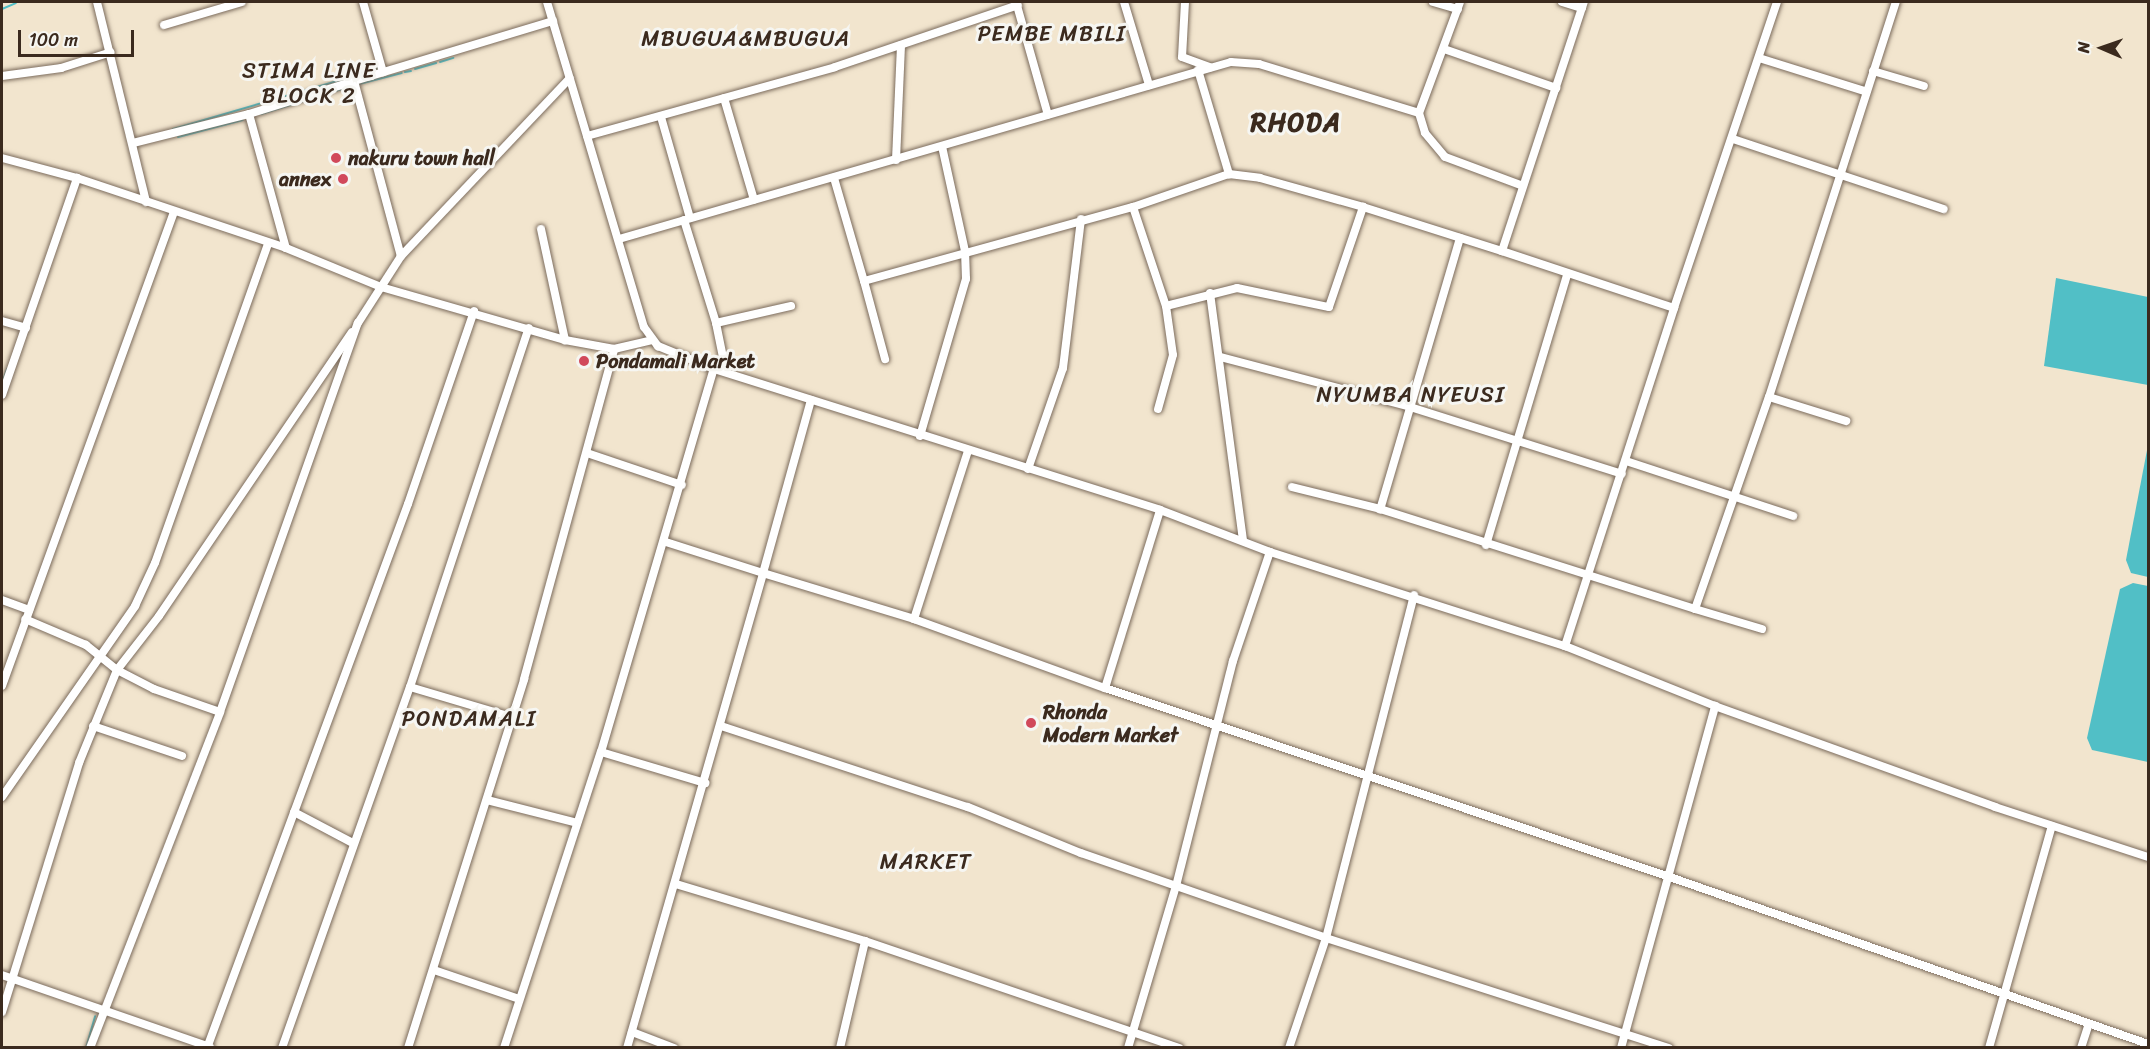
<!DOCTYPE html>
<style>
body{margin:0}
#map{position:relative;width:2150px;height:1049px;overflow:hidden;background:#f2e5ce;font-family:Sriracha,sans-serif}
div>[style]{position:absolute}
.water>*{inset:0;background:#51bfc6}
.stream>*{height:2px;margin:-1px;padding:0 1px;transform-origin:1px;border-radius:1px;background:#51bfc6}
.roads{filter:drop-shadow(0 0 2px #7b6b5c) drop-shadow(0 0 2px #7b6b5c)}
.minor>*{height:8px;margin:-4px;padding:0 4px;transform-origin:4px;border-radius:4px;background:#fff}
.dots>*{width:16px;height:16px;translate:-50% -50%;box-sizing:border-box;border:3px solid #f6f6f2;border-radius:50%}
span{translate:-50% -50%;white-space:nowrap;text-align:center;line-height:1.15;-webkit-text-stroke:6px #f6f6f2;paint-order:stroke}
.poi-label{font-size:20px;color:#3b2a1e;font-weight:700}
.left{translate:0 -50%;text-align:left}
.right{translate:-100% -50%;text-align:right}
.quarter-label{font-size:22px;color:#3b2a1e;letter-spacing:1.5px}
.district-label{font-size:26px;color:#3b2a1e;font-weight:700;letter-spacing:1.5px}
.frame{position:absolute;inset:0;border:3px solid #3b2a1e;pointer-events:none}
.north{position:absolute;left:2072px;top:18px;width:60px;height:60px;-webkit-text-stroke:4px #f6f6f2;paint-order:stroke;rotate:272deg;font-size:16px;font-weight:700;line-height:24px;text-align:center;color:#3b2a1e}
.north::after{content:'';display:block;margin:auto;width:21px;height:27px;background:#3b2a1e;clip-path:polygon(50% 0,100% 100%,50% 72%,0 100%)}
.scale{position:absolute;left:18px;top:30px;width:116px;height:27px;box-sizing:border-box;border:3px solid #3b2a1e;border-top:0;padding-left:8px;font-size:18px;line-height:21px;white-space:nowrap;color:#3b2a1e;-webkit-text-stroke:4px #f6f6f2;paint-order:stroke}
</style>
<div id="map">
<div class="water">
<i style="clip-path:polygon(2056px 278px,2148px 297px,2148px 385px,2044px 366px)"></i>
<i style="clip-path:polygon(2148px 445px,2148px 577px,2131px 573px,2126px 560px)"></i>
<i style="clip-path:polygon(2133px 583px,2148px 586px,2148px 762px,2092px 750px,2087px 738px,2120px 589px)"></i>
</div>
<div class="stream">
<i style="left:2px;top:9px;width:15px;rotate:-23deg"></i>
<i style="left:440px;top:62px;width:14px;rotate:-17deg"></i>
<i style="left:415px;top:69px;width:22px;rotate:-16deg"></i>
<i style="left:405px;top:72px;width:6px;rotate:-9deg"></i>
<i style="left:359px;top:84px;width:44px;rotate:-14.3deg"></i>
<i style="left:261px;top:114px;width:88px;rotate:-17.2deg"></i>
<i style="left:173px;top:129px;width:214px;rotate:-16.3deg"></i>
<i style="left:378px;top:69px;width:8px;rotate:-104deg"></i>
<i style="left:178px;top:137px;width:67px;rotate:-14.7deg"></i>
<i style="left:2px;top:383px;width:15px;rotate:-70deg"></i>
<i style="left:86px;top:1048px;width:33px;rotate:-74deg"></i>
</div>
<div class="roads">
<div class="minor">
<i style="left:97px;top:2px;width:206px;rotate:76.2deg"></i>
<i style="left:363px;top:2px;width:73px;rotate:74.1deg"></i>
<i style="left:547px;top:2px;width:339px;rotate:73.4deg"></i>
<i style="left:644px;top:327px;width:24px;rotate:54deg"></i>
<i style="left:658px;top:346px;width:61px;rotate:22.3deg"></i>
<i style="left:714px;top:369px;width:468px;rotate:17.5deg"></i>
<i style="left:1160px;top:510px;width:118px;rotate:20.9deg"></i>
<i style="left:1270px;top:552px;width:310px;rotate:17.7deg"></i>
<i style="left:1565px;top:646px;width:355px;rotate:-72.1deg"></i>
<i style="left:1674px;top:308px;width:181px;rotate:-161.7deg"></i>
<i style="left:1502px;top:251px;width:262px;rotate:-71.8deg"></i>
<i style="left:1016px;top:2px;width:117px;rotate:74.2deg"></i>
<i style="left:1124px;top:2px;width:87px;rotate:73.2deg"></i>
<i style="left:1185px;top:2px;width:55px;rotate:93.1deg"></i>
<i style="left:1182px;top:57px;width:30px;rotate:20deg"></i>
<i style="left:1433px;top:2px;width:26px;rotate:16deg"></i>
<i style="left:1562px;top:2px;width:21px;rotate:17deg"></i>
<i style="left:164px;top:25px;width:81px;rotate:-16.4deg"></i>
<i style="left:1444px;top:49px;width:119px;rotate:19.2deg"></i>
<i style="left:1759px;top:58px;width:110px;rotate:17.4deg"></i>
<i style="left:1198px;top:70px;width:109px;rotate:73.4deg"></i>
<i style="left:1873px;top:71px;width:53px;rotate:16.4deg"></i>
<i style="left:2px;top:76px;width:60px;rotate:-7.7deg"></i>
<i style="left:61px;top:68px;width:52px;rotate:-17.7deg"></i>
<i style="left:354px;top:81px;width:208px;rotate:-16.8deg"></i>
<i style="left:724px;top:98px;width:106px;rotate:73.6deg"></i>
<i style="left:1419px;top:113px;width:118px;rotate:-69.7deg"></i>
<i style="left:249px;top:114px;width:110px;rotate:-17.4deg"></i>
<i style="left:354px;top:81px;width:181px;rotate:75deg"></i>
<i style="left:661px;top:117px;width:105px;rotate:74deg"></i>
<i style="left:587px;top:136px;width:257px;rotate:-15.5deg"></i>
<i style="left:835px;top:67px;width:193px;rotate:-18.7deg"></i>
<i style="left:1733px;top:139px;width:222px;rotate:18.4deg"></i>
<i style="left:133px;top:143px;width:120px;rotate:-14deg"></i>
<i style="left:249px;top:114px;width:139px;rotate:74.6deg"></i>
<i style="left:2px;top:158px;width:78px;rotate:14.9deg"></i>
<i style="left:77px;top:178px;width:220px;rotate:18.5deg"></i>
<i style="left:286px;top:248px;width:103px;rotate:22.3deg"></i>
<i style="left:381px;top:287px;width:191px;rotate:16.1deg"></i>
<i style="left:565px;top:340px;width:50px;rotate:10.4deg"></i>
<i style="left:614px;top:349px;width:39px;rotate:-13deg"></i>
<i style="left:896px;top:160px;width:115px;rotate:-87.5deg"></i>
<i style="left:834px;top:178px;width:107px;rotate:73.8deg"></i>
<i style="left:864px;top:281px;width:279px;rotate:-15.4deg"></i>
<i style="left:1133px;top:207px;width:102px;rotate:-19deg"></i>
<i style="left:1229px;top:174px;width:31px;rotate:7deg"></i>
<i style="left:1260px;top:178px;width:107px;rotate:15.7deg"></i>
<i style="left:1363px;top:207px;width:146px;rotate:17.6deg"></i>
<i style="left:1133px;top:207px;width:104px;rotate:71.6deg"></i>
<i style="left:1166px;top:306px;width:49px;rotate:81.9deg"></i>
<i style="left:1173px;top:355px;width:56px;rotate:105.5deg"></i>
<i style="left:684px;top:220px;width:108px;rotate:72.7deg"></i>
<i style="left:716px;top:323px;width:50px;rotate:78.5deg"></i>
<i style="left:541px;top:229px;width:114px;rotate:77.8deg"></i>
<i style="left:1460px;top:238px;width:283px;rotate:106.4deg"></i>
<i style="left:1380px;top:509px;width:330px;rotate:17.6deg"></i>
<i style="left:1695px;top:609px;width:225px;rotate:-70.8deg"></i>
<i style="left:1769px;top:397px;width:415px;rotate:-72.2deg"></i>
<i style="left:619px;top:239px;width:637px;rotate:-16.13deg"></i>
<i style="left:1231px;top:62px;width:28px;rotate:4deg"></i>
<i style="left:1259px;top:64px;width:167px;rotate:17deg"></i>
<i style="left:1419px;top:113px;width:21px;rotate:73deg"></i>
<i style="left:1425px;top:133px;width:31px;rotate:50deg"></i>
<i style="left:1445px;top:157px;width:83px;rotate:20.4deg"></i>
<i style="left:864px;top:281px;width:81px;rotate:74.9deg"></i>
<i style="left:1210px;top:293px;width:249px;rotate:82.4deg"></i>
<i style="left:1166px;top:306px;width:73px;rotate:-14.2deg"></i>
<i style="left:1237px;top:288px;width:94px;rotate:11.7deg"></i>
<i style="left:1329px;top:307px;width:106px;rotate:-71.2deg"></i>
<i style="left:1674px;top:308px;width:323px;rotate:-71.4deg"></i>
<i style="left:2px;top:321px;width:25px;rotate:16deg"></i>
<i style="left:716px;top:323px;width:77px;rotate:-12.8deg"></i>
<i style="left:1220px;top:357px;width:196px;rotate:14.7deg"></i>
<i style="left:1410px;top:407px;width:222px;rotate:17.5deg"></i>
<i style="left:2px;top:395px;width:230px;rotate:-70.9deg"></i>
<i style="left:1769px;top:397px;width:81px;rotate:17.3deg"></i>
<i style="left:811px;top:400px;width:180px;rotate:105.5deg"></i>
<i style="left:763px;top:573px;width:158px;rotate:16.9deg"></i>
<i style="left:914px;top:619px;width:203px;rotate:19.9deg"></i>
<i style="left:1105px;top:688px;width:593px;rotate:18.5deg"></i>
<i style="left:1667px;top:876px;width:509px;rotate:19.25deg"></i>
<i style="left:920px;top:436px;width:164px;rotate:-73.7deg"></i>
<i style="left:966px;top:279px;width:28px;rotate:-92deg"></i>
<i style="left:965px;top:251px;width:107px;rotate:-102.4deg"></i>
<i style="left:587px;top:453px;width:100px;rotate:18.6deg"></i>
<i style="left:1626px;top:461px;width:176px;rotate:18.2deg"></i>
<i style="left:1028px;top:469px;width:107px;rotate:-70.9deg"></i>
<i style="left:1063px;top:368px;width:150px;rotate:-83.1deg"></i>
<i style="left:1292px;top:487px;width:91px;rotate:14deg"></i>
<i style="left:1486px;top:545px;width:282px;rotate:-73.3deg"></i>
<i style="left:2px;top:600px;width:29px;rotate:20deg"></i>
<i style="left:1695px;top:609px;width:70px;rotate:16.6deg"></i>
<i style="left:914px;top:619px;width:176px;rotate:-72.2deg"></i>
<i style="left:1565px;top:646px;width:162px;rotate:21.8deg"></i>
<i style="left:1715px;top:706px;width:298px;rotate:19.8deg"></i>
<i style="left:1995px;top:807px;width:161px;rotate:18.1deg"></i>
<i style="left:2px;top:686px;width:504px;rotate:-70.06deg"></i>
<i style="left:410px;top:687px;width:105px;rotate:16.5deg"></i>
<i style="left:1105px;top:688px;width:186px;rotate:-72.8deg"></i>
<i style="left:220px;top:712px;width:70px;rotate:-160.8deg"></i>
<i style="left:154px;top:689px;width:42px;rotate:-152.8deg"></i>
<i style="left:117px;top:670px;width:68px;rotate:-52.1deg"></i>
<i style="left:159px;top:616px;width:343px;rotate:-55.8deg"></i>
<i style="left:93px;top:726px;width:94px;rotate:18.6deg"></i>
<i style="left:721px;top:726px;width:260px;rotate:18.2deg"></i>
<i style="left:968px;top:807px;width:122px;rotate:22.2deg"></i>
<i style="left:1081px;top:853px;width:259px;rotate:19.1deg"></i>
<i style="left:1326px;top:938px;width:360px;rotate:17.8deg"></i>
<i style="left:601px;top:752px;width:109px;rotate:16.6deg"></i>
<i style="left:2px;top:797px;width:233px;rotate:-55.1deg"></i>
<i style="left:135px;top:606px;width:47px;rotate:-65.1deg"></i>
<i style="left:155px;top:563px;width:338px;rotate:-70.5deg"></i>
<i style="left:487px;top:800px;width:93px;rotate:14.3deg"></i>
<i style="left:294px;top:812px;width:64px;rotate:27.8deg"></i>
<i style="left:676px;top:884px;width:197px;rotate:16.8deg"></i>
<i style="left:865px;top:941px;width:332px;rotate:18.8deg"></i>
<i style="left:434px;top:970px;width:90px;rotate:18.8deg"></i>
<i style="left:2px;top:975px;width:220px;rotate:19.1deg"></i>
<i style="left:2px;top:1012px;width:261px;rotate:-72.8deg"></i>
<i style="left:79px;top:763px;width:100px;rotate:-67.8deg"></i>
<i style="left:117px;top:670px;width:40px;rotate:-141deg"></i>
<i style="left:86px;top:645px;width:66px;rotate:-156.9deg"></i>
<i style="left:632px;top:1032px;width:45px;rotate:20.9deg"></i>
<i style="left:90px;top:1048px;width:360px;rotate:-68.8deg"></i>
<i style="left:220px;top:712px;width:413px;rotate:-70.5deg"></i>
<i style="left:358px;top:323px;width:80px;rotate:-57.3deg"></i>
<i style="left:401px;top:256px;width:245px;rotate:-46.5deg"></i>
<i style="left:207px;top:1048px;width:580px;rotate:-69.72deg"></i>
<i style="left:408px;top:504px;width:204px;rotate:-71.1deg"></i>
<i style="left:282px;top:1048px;width:383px;rotate:-70.5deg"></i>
<i style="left:410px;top:687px;width:378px;rotate:-71.7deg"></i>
<i style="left:408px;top:1048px;width:387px;rotate:-72.5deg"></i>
<i style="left:524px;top:679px;width:342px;rotate:-74.7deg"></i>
<i style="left:504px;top:1048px;width:311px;rotate:-71.9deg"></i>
<i style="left:601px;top:752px;width:399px;rotate:-73.6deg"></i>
<i style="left:627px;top:1048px;width:494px;rotate:-74deg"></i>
<i style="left:763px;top:573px;width:102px;rotate:-162.3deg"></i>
<i style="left:840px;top:1048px;width:110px;rotate:-76.8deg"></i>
<i style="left:1128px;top:1048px;width:169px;rotate:-73.5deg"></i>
<i style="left:1176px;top:886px;width:232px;rotate:-75.8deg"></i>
<i style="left:1233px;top:661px;width:115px;rotate:-71.3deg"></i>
<i style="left:1289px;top:1048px;width:116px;rotate:-71.4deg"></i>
<i style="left:1326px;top:938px;width:354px;rotate:-75.6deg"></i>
<i style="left:1621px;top:1048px;width:355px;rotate:-74.6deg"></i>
<i style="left:1989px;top:1048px;width:231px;rotate:-74.2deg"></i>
<i style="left:2081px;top:1048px;width:25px;rotate:-72deg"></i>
</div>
</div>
<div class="dots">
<i style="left:336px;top:158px;background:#d1495b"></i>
<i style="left:343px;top:179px;background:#d1495b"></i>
<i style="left:584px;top:361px;background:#d1495b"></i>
<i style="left:1031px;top:723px;background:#d1495b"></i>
</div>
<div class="poi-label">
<span class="left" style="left:348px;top:158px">nakuru town hall</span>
<span class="right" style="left:331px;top:179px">annex</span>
<span class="left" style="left:596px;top:361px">Pondamali Market</span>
<span class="left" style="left:1043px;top:724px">Rhonda<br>Modern Market</span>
</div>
<div class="quarter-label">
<span style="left:1052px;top:34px">PEMBE MBILI</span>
<span style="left:746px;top:39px">MBUGUA&amp;MBUGUA</span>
<span style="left:309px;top:83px">STIMA LINE<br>BLOCK 2</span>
<span style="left:1411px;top:395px">NYUMBA NYEUSI</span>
<span style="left:469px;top:719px">PONDAMALI</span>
<span style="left:926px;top:862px">MARKET</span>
</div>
<div class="district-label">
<span style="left:1296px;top:123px">RHODA</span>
</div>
<div class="frame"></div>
<div class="north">N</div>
<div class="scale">100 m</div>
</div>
